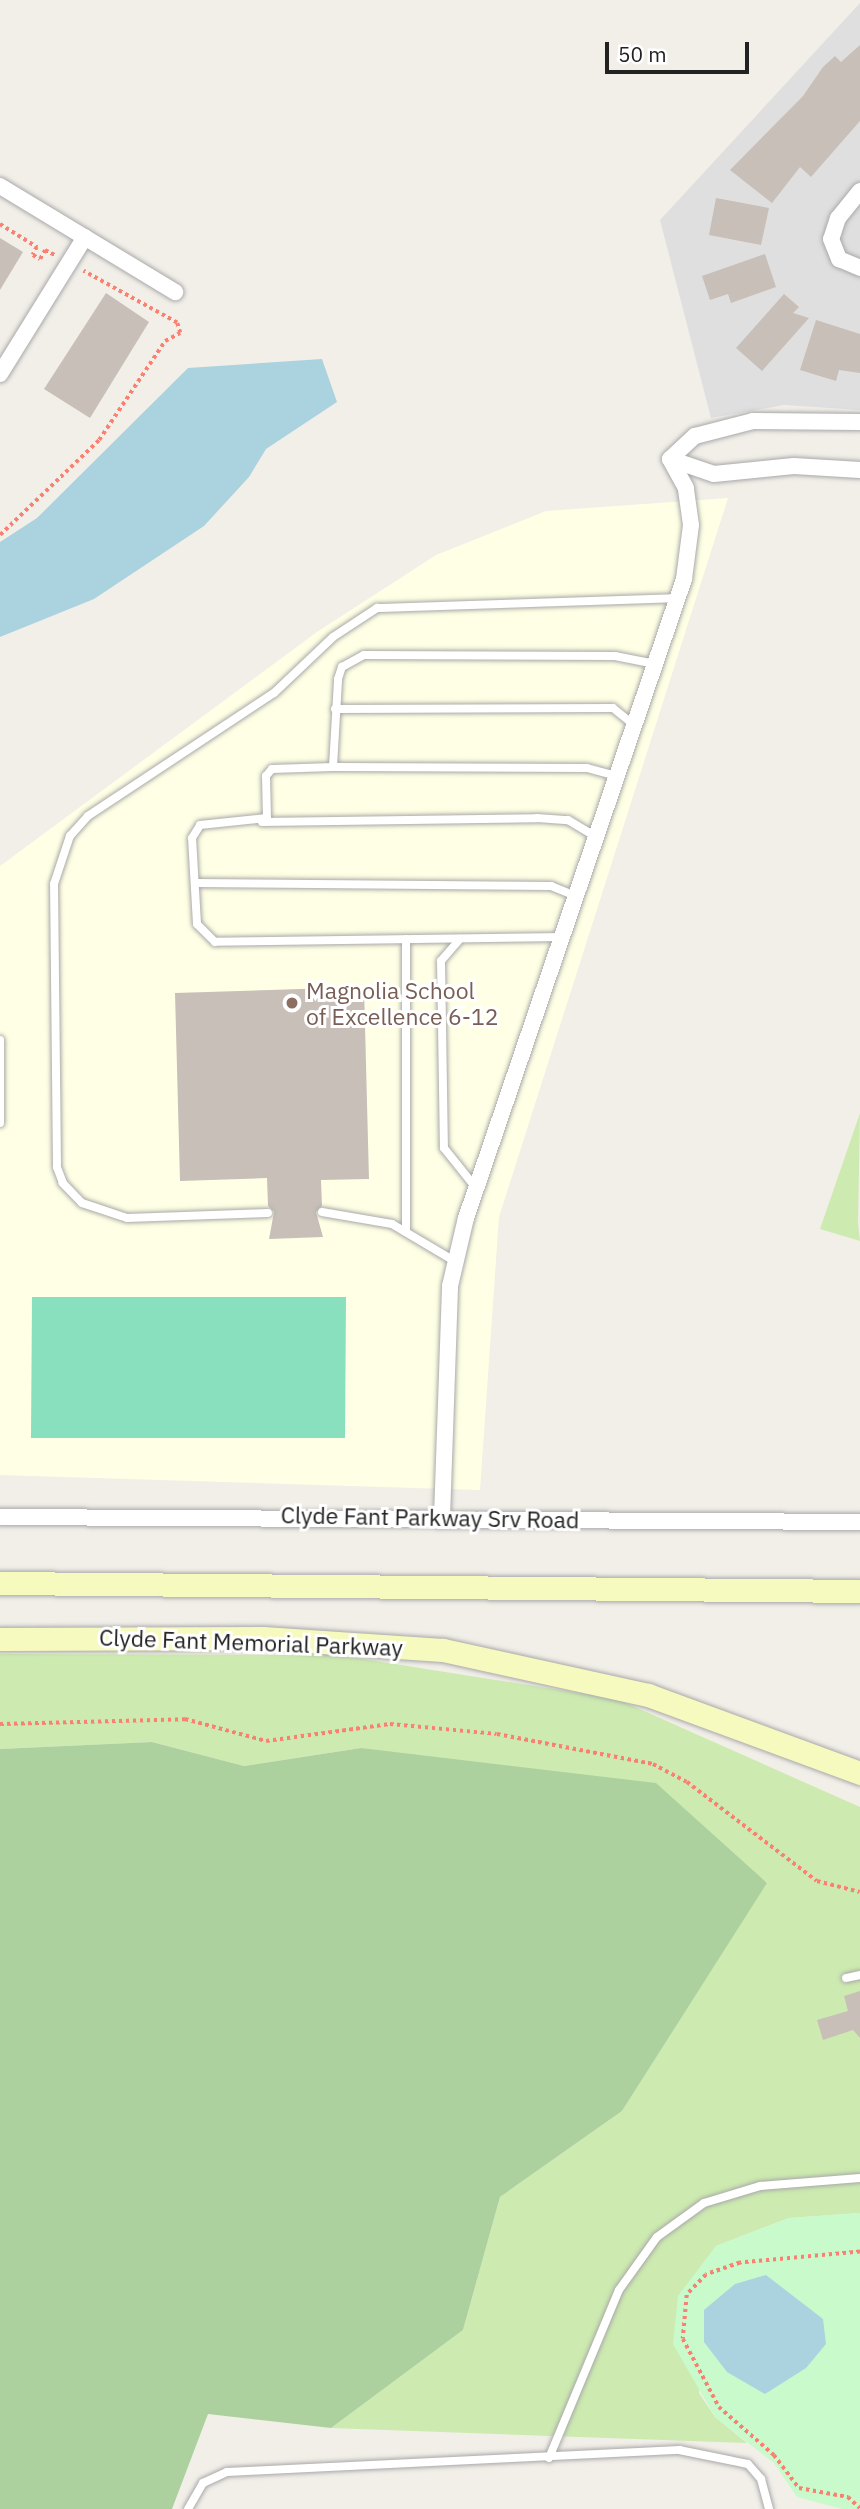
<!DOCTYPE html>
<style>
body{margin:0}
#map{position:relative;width:860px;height:2509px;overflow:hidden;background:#f2efe9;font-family:"IBM Plex Sans",sans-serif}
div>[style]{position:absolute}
.residential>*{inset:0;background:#e0dfdf}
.education>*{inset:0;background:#ffffe5}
.grass>*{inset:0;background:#cdebb0}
.forest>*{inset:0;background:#add19e}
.park>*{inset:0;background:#c8facc}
.pitch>*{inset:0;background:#88e0be}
.water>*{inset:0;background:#aad3df}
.building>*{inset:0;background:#c7bfb8}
.path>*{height:3.5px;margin-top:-1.75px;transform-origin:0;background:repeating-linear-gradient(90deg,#fa8072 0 3.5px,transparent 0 7px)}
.roads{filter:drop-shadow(0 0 2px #a9a9a9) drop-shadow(0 0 2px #a9a9a9)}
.lane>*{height:8px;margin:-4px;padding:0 4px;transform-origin:4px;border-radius:4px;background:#fff}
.street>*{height:16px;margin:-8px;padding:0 8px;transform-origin:8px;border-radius:8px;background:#fff}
.secondary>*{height:23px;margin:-11.5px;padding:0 11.5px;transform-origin:11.5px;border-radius:11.5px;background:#f7fabf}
.dots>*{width:19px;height:19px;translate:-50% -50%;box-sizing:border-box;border:4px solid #fff;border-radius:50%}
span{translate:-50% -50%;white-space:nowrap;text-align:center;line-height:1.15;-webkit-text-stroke:6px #fff;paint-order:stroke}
.education-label{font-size:23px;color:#785e54}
.left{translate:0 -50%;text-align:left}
.street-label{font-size:23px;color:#222}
.scale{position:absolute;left:605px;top:42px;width:144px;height:32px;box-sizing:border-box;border:4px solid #222;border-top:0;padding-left:9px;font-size:21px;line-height:24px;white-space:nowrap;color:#222;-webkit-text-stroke:5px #fff;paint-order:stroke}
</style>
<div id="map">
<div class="residential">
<i style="clip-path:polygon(860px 3px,860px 410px,784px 405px,711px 418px,660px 220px)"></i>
</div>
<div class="education">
<i style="clip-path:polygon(728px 498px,499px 1217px,480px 1490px,0 1475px,0 866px,317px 632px,436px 555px,546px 511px)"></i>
</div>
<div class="grass">
<i style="clip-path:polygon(860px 1113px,858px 1223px,860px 1241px,820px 1229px)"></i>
<i style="clip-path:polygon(0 1654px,338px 1655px,617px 1699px,860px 1807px,860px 2213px,789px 2218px,716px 2246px,699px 2393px,715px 2417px,747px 2443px,331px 2428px,463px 2330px,500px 2197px,622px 2111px,767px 1882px,361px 1748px,244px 1766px,152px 1742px,0 1749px)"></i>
</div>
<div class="forest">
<i style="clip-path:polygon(152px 1742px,244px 1766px,361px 1748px,656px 1783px,767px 1883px,622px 2111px,500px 2197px,463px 2330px,331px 2428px,208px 2414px,172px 2509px,0 2509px,0 1749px)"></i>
</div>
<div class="park">
<i style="clip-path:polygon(860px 2213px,860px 2509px,842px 2509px,797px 2497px,774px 2463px,715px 2417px,673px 2344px,678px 2296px,716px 2246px,789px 2218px)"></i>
</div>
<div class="pitch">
<i style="clip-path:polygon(32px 1297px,346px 1297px,345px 1438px,31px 1438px)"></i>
</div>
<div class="water">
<i style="clip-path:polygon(322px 359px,337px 402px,266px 449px,249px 477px,204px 526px,94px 599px,0 637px,0 542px,37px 518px,188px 368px)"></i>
<i style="clip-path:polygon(766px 2275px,823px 2319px,826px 2344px,806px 2368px,765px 2394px,727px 2372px,704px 2342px,704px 2310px,735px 2284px)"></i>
</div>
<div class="building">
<i style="clip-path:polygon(860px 45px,860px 121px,811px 177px,800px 167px,772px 203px,730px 170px,803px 96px,823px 67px,835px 56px,841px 62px)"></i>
<i style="clip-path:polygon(716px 198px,769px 208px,761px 245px,709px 235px)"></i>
<i style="clip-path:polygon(0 238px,23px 252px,0 290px)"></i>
<i style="clip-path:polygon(765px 254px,776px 287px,731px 303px,728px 294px,710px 300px,702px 276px)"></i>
<i style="clip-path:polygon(106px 293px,149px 322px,90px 418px,44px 389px)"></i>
<i style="clip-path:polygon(784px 294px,799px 307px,793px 313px,809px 318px,762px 371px,736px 348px)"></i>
<i style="clip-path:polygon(816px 320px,860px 334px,860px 373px,839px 370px,836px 381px,800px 370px)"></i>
<i style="clip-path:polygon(364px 987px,369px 1179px,321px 1180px,322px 1206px,316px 1212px,323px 1237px,269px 1239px,274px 1212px,268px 1206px,267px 1178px,180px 1181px,175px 993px)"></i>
<i style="clip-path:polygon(860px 1991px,860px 2038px,853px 2030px,823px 2040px,817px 2020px,848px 2011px,844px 1996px)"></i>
</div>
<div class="path">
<i style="left:0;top:224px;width:44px;rotate:31.9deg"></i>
<i style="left:37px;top:247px;width:9px;rotate:117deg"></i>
<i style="left:33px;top:255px;width:8px;rotate:30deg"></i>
<i style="left:40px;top:259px;width:10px;rotate:-61deg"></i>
<i style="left:45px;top:250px;width:11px;rotate:27deg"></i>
<i style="left:0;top:535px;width:137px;rotate:-43.8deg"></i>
<i style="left:99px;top:440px;width:119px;rotate:-56.3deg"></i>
<i style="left:165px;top:341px;width:17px;rotate:-28deg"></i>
<i style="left:180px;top:333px;width:10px;rotate:-107deg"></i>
<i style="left:177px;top:323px;width:107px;rotate:-151deg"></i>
<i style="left:0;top:1724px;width:185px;rotate:-1.5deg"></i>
<i style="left:185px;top:1719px;width:84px;rotate:15.2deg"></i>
<i style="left:266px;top:1741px;width:125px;rotate:-7.8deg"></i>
<i style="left:390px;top:1724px;width:107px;rotate:5.3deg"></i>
<i style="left:497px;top:1734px;width:159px;rotate:10.9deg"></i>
<i style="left:653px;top:1764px;width:38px;rotate:28deg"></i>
<i style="left:687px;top:1782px;width:163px;rotate:37.3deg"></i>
<i style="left:817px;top:1881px;width:44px;rotate:14.3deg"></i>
<i style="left:860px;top:2252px;width:121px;rotate:174.8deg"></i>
<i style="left:740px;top:2263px;width:36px;rotate:161deg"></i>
<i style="left:706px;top:2275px;width:28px;rotate:134deg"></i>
<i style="left:687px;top:2295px;width:44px;rotate:95.2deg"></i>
<i style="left:683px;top:2339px;width:77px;rotate:62.1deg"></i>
<i style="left:719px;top:2407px;width:73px;rotate:41.1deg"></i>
<i style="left:774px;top:2455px;width:41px;rotate:52.9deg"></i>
<i style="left:799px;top:2488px;width:50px;rotate:10.4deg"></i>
<i style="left:848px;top:2497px;width:16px;rotate:43deg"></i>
</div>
<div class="roads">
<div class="lane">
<i style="left:335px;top:709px;width:278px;rotate:-0.2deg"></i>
<i style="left:613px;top:708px;width:27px;rotate:39deg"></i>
<i style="left:333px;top:767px;width:254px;rotate:0.2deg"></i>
<i style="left:587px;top:768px;width:31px;rotate:15deg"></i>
<i style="left:262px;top:822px;width:275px;rotate:-0.8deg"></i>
<i style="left:537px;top:818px;width:31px;rotate:4deg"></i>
<i style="left:568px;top:820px;width:33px;rotate:31deg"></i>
<i style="left:195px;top:883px;width:356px;rotate:0.5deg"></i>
<i style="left:551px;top:886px;width:27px;rotate:22deg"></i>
<i style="left:562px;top:937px;width:347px;rotate:179.2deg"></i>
<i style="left:215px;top:942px;width:25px;rotate:-135deg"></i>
<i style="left:197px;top:924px;width:86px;rotate:-93.3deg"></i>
<i style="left:192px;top:838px;width:15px;rotate:-58deg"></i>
<i style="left:200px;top:825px;width:67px;rotate:-6deg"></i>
<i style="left:267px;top:818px;width:42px;rotate:-91.4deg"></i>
<i style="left:266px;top:776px;width:9px;rotate:-49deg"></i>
<i style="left:272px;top:769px;width:61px;rotate:-1.9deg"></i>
<i style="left:333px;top:767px;width:88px;rotate:-86.7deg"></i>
<i style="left:338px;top:679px;width:13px;rotate:-72deg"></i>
<i style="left:342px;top:667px;width:25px;rotate:-29deg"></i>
<i style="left:364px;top:655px;width:251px;rotate:0.2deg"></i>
<i style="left:615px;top:656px;width:41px;rotate:11.3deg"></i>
<i style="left:460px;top:939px;width:29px;rotate:131deg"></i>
<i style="left:441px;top:961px;width:187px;rotate:89.1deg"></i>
<i style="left:444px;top:1148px;width:51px;rotate:51.3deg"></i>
<i style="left:0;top:1040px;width:83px;rotate:90deg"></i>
<i style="left:322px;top:1212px;width:71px;rotate:9.7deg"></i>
<i style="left:392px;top:1224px;width:74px;rotate:30.7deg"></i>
<i style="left:268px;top:1213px;width:141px;rotate:178deg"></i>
<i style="left:127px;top:1218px;width:47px;rotate:-161.6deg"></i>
<i style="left:82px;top:1203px;width:28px;rotate:-134deg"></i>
<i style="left:63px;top:1183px;width:17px;rotate:-111deg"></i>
<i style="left:57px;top:1167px;width:283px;rotate:-90.6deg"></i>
<i style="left:54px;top:884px;width:51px;rotate:-71.6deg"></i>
<i style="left:70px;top:836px;width:27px;rotate:-48deg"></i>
<i style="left:88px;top:816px;width:223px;rotate:-33.5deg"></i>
<i style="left:274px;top:693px;width:81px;rotate:-43.5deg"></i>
<i style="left:333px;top:637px;width:53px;rotate:-33.4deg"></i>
<i style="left:377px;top:608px;width:300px;rotate:-1.9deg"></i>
<i style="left:406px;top:1232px;width:293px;rotate:-90deg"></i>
<i style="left:846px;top:1978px;width:14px;rotate:-12deg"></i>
<i style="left:549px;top:2458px;width:182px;rotate:-67.4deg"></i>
<i style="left:619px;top:2290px;width:65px;rotate:-54.4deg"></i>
<i style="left:657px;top:2237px;width:58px;rotate:-35.9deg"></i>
<i style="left:704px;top:2203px;width:59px;rotate:-16.9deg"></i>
<i style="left:760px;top:2186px;width:100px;rotate:-4.6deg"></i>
<i style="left:188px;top:2509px;width:30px;rotate:-60deg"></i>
<i style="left:203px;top:2483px;width:26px;rotate:-25deg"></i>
<i style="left:227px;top:2472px;width:453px;rotate:-2.8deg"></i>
<i style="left:679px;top:2450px;width:70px;rotate:11.5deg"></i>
<i style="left:748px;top:2464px;width:20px;rotate:49deg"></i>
<i style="left:761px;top:2479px;width:31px;rotate:75deg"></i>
</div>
<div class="street">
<i style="left:0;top:186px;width:205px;rotate:31.2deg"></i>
<i style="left:860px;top:191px;width:35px;rotate:129deg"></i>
<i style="left:838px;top:218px;width:22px;rotate:108deg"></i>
<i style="left:831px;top:239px;width:22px;rotate:68deg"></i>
<i style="left:839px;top:259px;width:23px;rotate:23deg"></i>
<i style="left:0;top:374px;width:161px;rotate:-58.2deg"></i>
<i style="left:670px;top:459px;width:34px;rotate:-43deg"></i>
<i style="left:695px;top:436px;width:60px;rotate:-14.5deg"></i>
<i style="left:753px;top:421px;width:107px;rotate:0.5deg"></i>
<i style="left:670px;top:459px;width:46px;rotate:18.8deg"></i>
<i style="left:714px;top:474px;width:80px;rotate:-5.7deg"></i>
<i style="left:794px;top:466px;width:66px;rotate:3.5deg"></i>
<i style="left:0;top:1517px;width:860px;rotate:0.33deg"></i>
<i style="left:442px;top:1517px;width:231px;rotate:-88deg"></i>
<i style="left:450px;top:1286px;width:70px;rotate:-76.8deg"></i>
<i style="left:466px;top:1218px;width:675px;rotate:-71.16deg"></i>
<i style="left:684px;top:579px;width:54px;rotate:-82.6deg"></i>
<i style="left:691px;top:525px;width:37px;rotate:-98deg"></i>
<i style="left:686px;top:488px;width:33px;rotate:-119deg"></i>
</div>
<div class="secondary">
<i style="left:0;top:1583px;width:860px;rotate:0.53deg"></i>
<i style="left:0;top:1639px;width:263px;rotate:-0.2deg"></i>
<i style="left:263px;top:1638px;width:180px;rotate:3.8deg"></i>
<i style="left:443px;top:1650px;width:210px;rotate:12.4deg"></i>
<i style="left:648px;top:1695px;width:226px;rotate:20.2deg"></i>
</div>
</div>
<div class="dots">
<i style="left:292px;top:1003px;background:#8d6e63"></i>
</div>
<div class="education-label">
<span class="left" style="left:306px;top:1003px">Magnolia School<br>of Excellence 6-12</span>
</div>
<div class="street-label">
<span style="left:430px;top:1517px;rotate:1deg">Clyde Fant Parkway Srv Road</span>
<span style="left:251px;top:1642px;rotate:2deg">Clyde Fant Memorial Parkway</span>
</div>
<div class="scale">50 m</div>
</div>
